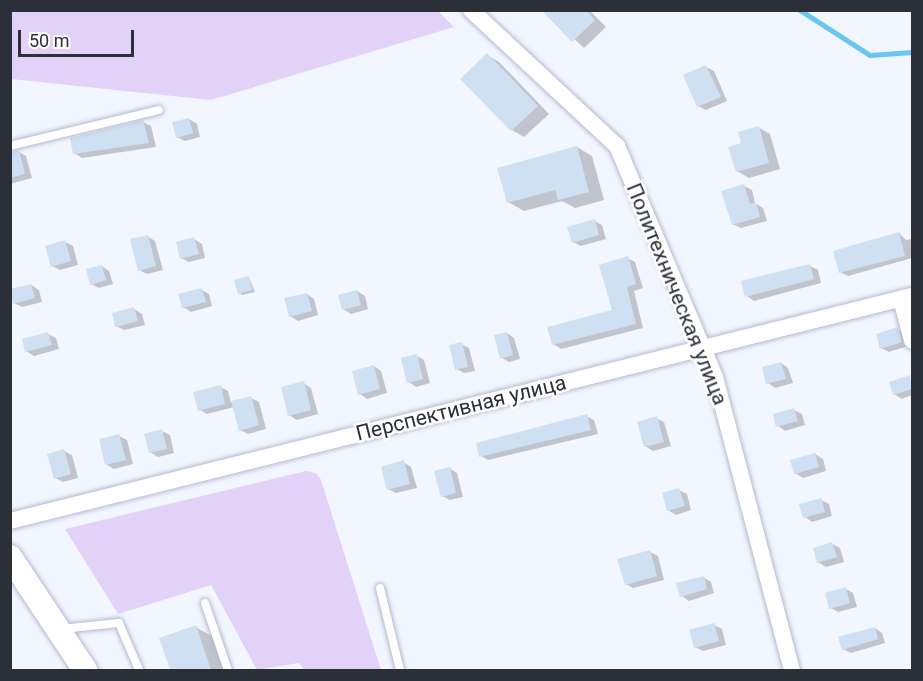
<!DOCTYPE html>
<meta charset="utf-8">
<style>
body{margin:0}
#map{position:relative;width:923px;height:681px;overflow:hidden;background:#f2f6ff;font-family:Roboto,sans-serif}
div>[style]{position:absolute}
.green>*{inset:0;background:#e3d2f8}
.shadow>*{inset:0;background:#0003}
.stream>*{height:4.5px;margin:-2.25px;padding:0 2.25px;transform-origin:2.25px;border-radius:2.25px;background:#6ac6f1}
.building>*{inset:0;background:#cfe0f3}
.roads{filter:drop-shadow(0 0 2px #b2bacf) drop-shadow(0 0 2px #b2bacf)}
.lane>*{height:8px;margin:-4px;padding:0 4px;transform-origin:4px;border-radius:4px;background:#fff}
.street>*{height:16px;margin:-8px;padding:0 8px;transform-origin:8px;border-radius:8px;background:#fff}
.secondary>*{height:24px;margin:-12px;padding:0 12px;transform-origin:12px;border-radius:12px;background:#fff}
span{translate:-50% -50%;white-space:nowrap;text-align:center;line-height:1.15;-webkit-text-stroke:5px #fff;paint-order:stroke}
.street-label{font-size:21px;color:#2b2f37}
.frame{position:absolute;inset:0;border:12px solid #2b2f37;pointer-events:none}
.scale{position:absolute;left:18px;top:30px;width:116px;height:27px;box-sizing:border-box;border:3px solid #2b2f37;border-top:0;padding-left:8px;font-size:18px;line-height:21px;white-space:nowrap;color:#2b2f37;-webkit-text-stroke:4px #fff;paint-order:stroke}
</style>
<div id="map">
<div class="green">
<i style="clip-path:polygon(438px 11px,454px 27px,211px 100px,11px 79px,11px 11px)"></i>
<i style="clip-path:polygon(306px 471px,316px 473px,321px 480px,381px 670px,304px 670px,299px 663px,257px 670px,211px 585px,118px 614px,65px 529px)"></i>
</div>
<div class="shadow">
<i style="clip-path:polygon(543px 10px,589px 10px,606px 27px,584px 48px)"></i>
<i style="clip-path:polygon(487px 55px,499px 62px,549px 114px,524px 137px,512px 130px,462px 79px)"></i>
<i style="clip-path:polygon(706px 67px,714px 71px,727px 101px,706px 110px,698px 106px)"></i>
<i style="clip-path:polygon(189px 119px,197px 124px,200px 137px,185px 141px,177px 137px)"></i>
<i style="clip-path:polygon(143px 122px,151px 126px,156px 147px,82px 158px,74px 153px)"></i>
<i style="clip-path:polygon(758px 127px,770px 134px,780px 169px,749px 178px,737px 171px)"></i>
<i style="clip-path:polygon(577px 147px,592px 156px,604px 200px,575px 208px,562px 201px,524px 211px,508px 202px)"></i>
<i style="clip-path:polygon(19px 152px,26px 156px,32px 178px,10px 184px,10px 154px)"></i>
<i style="clip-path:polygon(744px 186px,752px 190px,755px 203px,763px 208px,767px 221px,741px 228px,733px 224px)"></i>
<i style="clip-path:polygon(595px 221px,602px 225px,606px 239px,581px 246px,573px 242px)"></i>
<i style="clip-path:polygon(899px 233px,906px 240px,912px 239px,912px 258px,848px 276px,840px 272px)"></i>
<i style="clip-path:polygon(147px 236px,155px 241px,163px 270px,147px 274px,139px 270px)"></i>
<i style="clip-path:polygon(194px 239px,202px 244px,205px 258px,189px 262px,181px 258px)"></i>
<i style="clip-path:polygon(65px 242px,73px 246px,78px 265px,60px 270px,52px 266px)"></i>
<i style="clip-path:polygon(627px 258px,635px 262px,643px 288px,634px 291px,643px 328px,561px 349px,553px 344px,614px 311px)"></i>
<i style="clip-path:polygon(102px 266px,109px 271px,113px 284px,99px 288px,91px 284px)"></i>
<i style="clip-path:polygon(810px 266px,818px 270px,821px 283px,754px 301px,747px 296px)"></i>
<i style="clip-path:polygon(249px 278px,255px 292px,242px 295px,239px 293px)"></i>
<i style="clip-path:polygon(31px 285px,39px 290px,42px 302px,22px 307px,14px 303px)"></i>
<i style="clip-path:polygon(202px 290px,209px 294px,212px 306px,191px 312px,183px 307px)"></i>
<i style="clip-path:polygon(357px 291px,365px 296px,368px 309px,351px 314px,343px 309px)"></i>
<i style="clip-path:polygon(307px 294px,314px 299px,318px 315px,298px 321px,290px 316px)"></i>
<i style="clip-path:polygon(134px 309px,142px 314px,145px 325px,124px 330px,116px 326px)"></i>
<i style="clip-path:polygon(897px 329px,905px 333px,908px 346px,889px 352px,881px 348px)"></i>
<i style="clip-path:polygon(507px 333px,514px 338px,520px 359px,509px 362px,502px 358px)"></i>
<i style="clip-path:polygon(48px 334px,56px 338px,59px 349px,34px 356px,26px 351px)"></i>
<i style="clip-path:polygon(461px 344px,469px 348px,475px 371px,464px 373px,457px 369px)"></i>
<i style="clip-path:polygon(417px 356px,424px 360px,430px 383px,416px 387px,409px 382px)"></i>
<i style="clip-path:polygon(781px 363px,788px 368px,793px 383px,775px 388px,768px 383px)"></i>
<i style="clip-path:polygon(374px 366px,381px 371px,387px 393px,367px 399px,360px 394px)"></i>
<i style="clip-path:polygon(909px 377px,912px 395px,902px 399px,894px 394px)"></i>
<i style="clip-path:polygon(303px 383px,311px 388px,318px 414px,297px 420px,289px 415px)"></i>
<i style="clip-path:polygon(220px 387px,228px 391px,231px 403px,251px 398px,259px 402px,266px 429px,248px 434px,240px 430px,234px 407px,207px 414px,200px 410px)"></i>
<i style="clip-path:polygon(794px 410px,802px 414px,805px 425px,785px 431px,778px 426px)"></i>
<i style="clip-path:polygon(586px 416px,594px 420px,598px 434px,488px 460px,481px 456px)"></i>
<i style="clip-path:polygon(656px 418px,664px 422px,671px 446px,653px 451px,645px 446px)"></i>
<i style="clip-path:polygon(162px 431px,170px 435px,174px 453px,158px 457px,150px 452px)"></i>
<i style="clip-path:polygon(119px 436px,127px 440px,133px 464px,114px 469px,107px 465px)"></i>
<i style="clip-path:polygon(64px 451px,72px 455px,78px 478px,63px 482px,55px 478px)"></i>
<i style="clip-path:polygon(815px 454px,823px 459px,826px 471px,803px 478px,795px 473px)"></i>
<i style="clip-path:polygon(403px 462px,411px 467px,417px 488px,396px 493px,388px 489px)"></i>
<i style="clip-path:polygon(449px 468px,457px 473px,463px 497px,450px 500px,442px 496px)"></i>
<i style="clip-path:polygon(679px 490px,687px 494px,691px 510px,676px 515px,668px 510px)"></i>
<i style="clip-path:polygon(821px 500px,829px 504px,832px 516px,812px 522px,805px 517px)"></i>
<i style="clip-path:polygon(832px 544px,840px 548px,844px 562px,826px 567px,818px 562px)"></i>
<i style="clip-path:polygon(650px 552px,658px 556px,664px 580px,633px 588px,626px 584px)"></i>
<i style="clip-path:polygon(703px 577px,711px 582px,714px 593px,689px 601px,682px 596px)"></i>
<i style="clip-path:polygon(846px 589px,853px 593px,857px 607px,838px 612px,831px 608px)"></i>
<i style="clip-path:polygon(714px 625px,722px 629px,726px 645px,703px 651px,695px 647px)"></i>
<i style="clip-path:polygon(196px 627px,218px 640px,229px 670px,171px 670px,161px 639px)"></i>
<i style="clip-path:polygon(875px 628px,882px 633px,885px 643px,851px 653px,843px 649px)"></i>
</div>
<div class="stream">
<i style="left:800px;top:10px;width:83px;rotate:32.7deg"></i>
<i style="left:870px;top:55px;width:42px;rotate:-4.1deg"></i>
</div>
<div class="building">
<i style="clip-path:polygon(541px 10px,586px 10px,595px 20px,572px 42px)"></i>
<i style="clip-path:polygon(487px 53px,538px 106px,511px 131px,460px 79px)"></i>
<i style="clip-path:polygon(706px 65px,721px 97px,697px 107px,683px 75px)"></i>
<i style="clip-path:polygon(189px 118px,193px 133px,176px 138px,172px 122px)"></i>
<i style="clip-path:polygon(143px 120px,149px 143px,73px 154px,70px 138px)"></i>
<i style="clip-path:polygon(759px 126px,769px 163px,736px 172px,728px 147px,741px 143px,738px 132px)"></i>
<i style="clip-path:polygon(577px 146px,589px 192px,558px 200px,555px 190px,507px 203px,497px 168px)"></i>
<i style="clip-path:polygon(19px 150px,25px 174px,10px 178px,10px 152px)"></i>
<i style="clip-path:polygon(744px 184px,750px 204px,756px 202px,760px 217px,732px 225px,721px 191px)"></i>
<i style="clip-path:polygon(595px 219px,599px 235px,572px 243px,567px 227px)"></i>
<i style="clip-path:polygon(899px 232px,905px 256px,839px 273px,833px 251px)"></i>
<i style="clip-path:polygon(148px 235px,156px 266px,138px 271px,130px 239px)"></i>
<i style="clip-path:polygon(194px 237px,199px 254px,180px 259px,176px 242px)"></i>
<i style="clip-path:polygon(65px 240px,71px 261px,51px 267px,45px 246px)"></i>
<i style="clip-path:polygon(628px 256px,636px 284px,627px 287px,636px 324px,552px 345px,547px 327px,612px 310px,599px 265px)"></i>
<i style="clip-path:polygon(810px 264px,814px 279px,745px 297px,741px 281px)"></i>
<i style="clip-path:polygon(102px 265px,106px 280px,90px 285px,86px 269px)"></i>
<i style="clip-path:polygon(249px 276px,252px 290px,238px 294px,234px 280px)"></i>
<i style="clip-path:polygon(31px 284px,35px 298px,13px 304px,10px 289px)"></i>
<i style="clip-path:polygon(202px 288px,206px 302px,182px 308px,178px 294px)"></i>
<i style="clip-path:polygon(357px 290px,361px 305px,342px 310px,338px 295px)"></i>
<i style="clip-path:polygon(307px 293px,312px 311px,289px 317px,284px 298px)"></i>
<i style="clip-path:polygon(134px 307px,138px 321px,115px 327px,112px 313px)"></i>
<i style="clip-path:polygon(898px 327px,902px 342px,880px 349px,876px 334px)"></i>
<i style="clip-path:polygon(48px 332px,52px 345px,25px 352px,22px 339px)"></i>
<i style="clip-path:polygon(507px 332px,513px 355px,500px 359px,494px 335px)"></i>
<i style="clip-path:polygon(462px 342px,468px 367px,455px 370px,449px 345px)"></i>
<i style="clip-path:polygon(417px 354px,423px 379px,407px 383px,401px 358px)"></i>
<i style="clip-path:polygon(781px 362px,786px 379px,766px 384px,762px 367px)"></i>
<i style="clip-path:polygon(374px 365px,380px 389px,358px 395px,352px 371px)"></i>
<i style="clip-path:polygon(910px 375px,912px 389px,893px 395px,889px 382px)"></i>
<i style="clip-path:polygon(304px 381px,311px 410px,288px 416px,281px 387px)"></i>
<i style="clip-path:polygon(221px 385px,225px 404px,198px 411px,193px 392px)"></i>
<i style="clip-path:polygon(251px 396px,259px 425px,239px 431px,231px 401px)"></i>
<i style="clip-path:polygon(794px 408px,798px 421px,776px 427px,773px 414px)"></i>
<i style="clip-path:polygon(587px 414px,591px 430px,479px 457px,476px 443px)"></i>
<i style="clip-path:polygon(657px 416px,664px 442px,644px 447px,637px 422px)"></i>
<i style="clip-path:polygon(162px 429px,167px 449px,149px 453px,144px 434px)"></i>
<i style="clip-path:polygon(119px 434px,126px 460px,105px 465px,99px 439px)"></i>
<i style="clip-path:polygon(64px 449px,71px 474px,54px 479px,47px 454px)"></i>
<i style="clip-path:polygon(815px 453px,819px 467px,794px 474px,790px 460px)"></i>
<i style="clip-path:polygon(404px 460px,410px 484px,387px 490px,381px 467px)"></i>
<i style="clip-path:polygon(450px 467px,456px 493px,441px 497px,434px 471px)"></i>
<i style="clip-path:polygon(679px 488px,685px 506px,667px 511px,662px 493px)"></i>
<i style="clip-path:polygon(821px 498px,825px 512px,803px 518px,799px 504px)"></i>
<i style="clip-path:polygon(832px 542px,837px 557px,817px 563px,813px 548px)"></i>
<i style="clip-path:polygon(650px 550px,657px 576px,625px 585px,617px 559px)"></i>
<i style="clip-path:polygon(704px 576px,707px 589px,680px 597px,676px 583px)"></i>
<i style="clip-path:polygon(846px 587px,850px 603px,829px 609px,825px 593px)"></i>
<i style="clip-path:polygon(714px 623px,719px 641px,694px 648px,689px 630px)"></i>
<i style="clip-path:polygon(196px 625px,211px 670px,170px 670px,159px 638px)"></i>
<i style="clip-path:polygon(875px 627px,878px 639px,842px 650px,838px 637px)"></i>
</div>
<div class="roads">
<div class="lane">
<i style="left:10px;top:146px;width:153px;rotate:-13.6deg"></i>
<i style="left:380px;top:588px;width:84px;rotate:76.3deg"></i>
<i style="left:205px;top:603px;width:71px;rotate:71.1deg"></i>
<i style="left:61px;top:629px;width:58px;rotate:-5.9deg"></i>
<i style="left:119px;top:623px;width:51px;rotate:66.9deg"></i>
</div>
<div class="street">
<i style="left:471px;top:10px;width:200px;rotate:43deg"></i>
<i style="left:617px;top:146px;width:251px;rotate:67deg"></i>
<i style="left:715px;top:377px;width:303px;rotate:75.3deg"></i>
<i style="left:901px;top:299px;width:43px;rotate:75.3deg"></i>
<i style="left:10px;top:521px;width:930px;rotate:-14.01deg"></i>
</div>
<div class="secondary">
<i style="left:10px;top:557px;width:136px;rotate:56.4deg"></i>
</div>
</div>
<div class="street-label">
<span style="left:677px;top:294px;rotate:68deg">Политехническая улица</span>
<span style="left:461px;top:408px;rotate:-14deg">Перспективная улица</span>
</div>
<div class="frame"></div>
<div class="scale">50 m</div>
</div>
